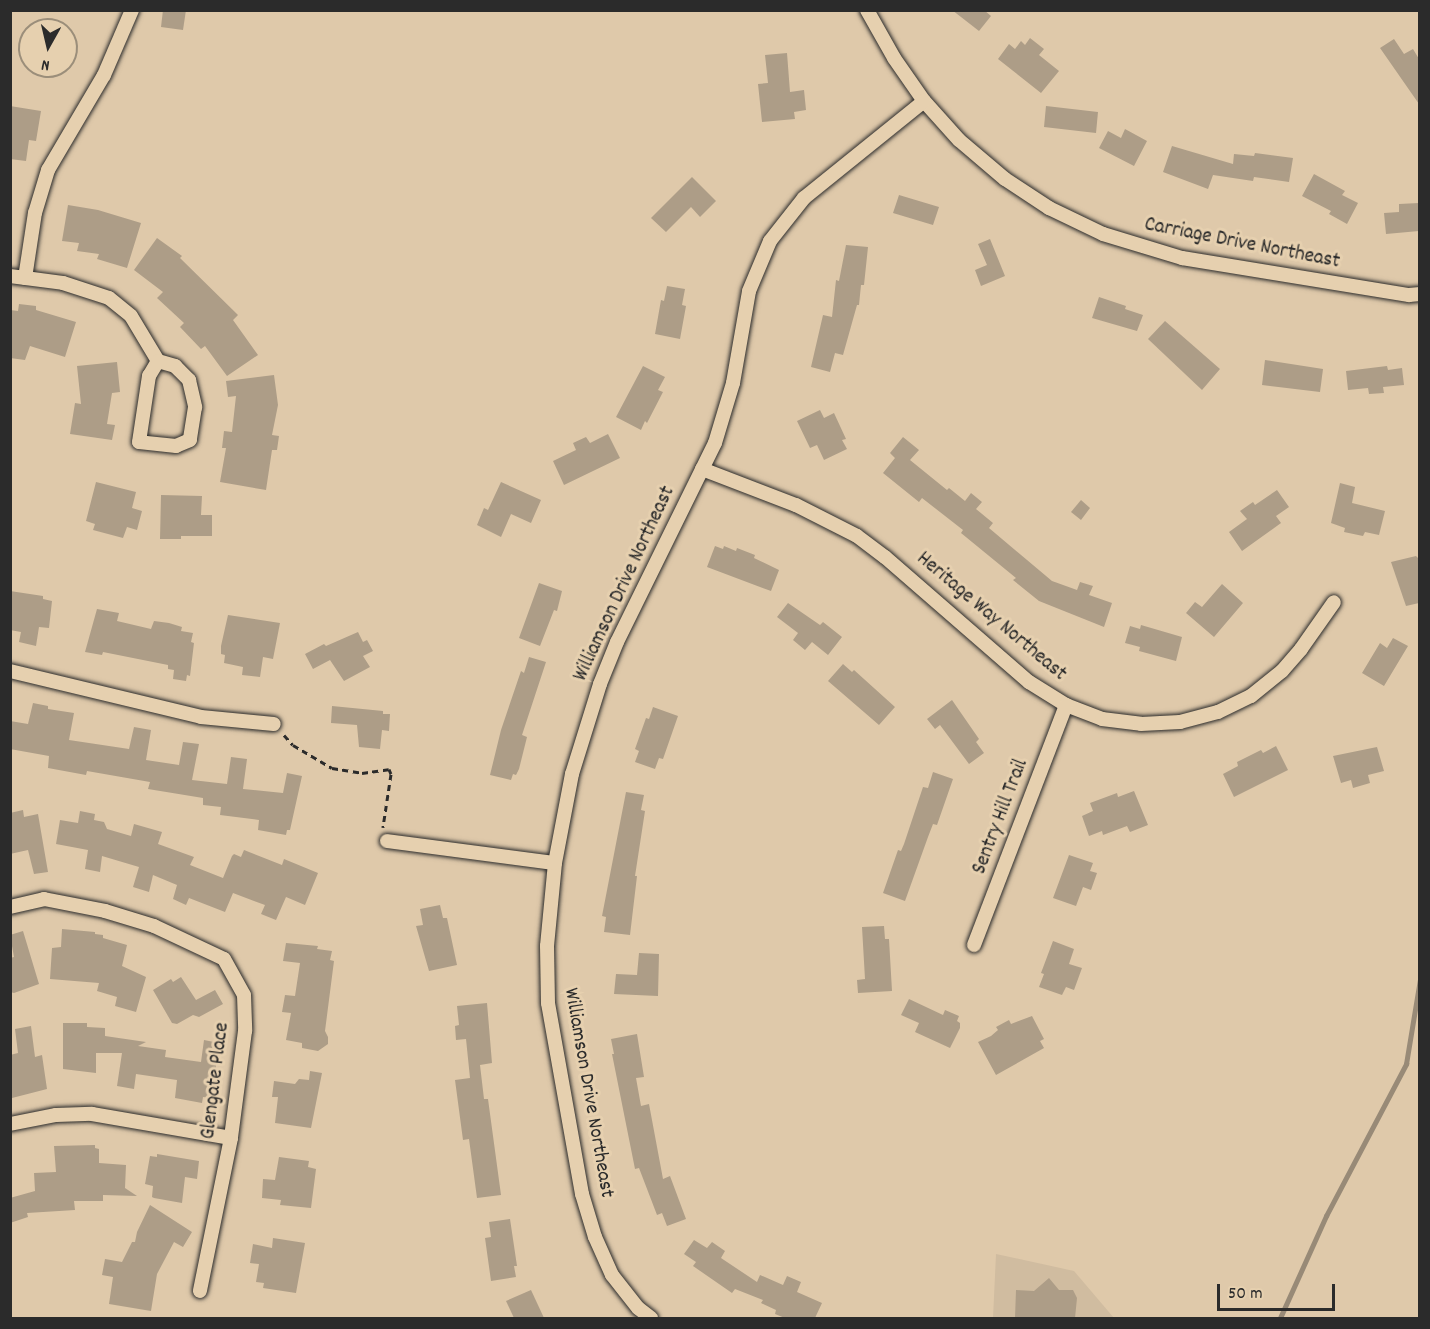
<!DOCTYPE html>
<style>
body{margin:0}
#map{position:relative;width:1430px;height:1329px;overflow:hidden;background:#dfc9aa;font-family:Dekko,sans-serif}
div>[style]{position:absolute}
.built>*{inset:0;background:#d0bca0}
.stream>*{height:4.5px;margin:-2.25px;padding:0 2.25px;transform-origin:2.25px;border-radius:2.25px;background:#988a77}
.building>*{inset:0;background:#ad9d87}
.path>*{height:3px;margin-top:-1.5px;transform-origin:0;background:repeating-linear-gradient(90deg,#2b2b2b 0 6px,transparent 0 10.5px)}
.roads{filter:drop-shadow(0 0 2px #2b2b2b) drop-shadow(0 0 2px #2b2b2b)}
.street>*{height:14px;margin:-7px;padding:0 7px;transform-origin:7px;border-radius:7px;background:#e6d0af}
span{translate:-50% -50%;white-space:nowrap;text-align:center;line-height:1.15;-webkit-text-stroke:6px #e6d0af;paint-order:stroke}
.street-label{font-size:21px;color:#2b2b2b}
.frame{position:absolute;inset:0;border:12px solid #2b2b2b;pointer-events:none}
.north{position:absolute;left:18px;top:18px;width:60px;height:60px;box-sizing:border-box;background:#e6d0af;border:2px solid #9b8e7a;border-radius:50%;rotate:188deg;font-size:16px;font-weight:700;line-height:24px;text-align:center;color:#2b2b2b}
.north::after{content:'';display:block;margin:auto;width:21px;height:27px;background:#2b2b2b;clip-path:polygon(50% 0,100% 100%,50% 72%,0 100%)}
.scale{position:absolute;left:1217px;top:1284px;width:118px;height:27px;box-sizing:border-box;border:3px solid #2b2b2b;border-top:0;padding-left:8px;font-size:18px;line-height:21px;white-space:nowrap;color:#2b2b2b;-webkit-text-stroke:4px #e6d0af;paint-order:stroke}
</style>
<div id="map">
<div class="built">
<i style="clip-path:polygon(996px 1254px,1074px 1271px,1114px 1318px,993px 1318px)"></i>
</div>
<div class="stream">
<i style="left:1280px;top:1318px;width:112px;rotate:-65.7deg"></i>
<i style="left:1326px;top:1216px;width:172px;rotate:-62.2deg"></i>
<i style="left:1406px;top:1064px;width:86px;rotate:-80.6deg"></i>
</div>
<div class="building">
<i style="clip-path:polygon(163px 10px,186px 10px,183px 30px,161px 27px)"></i>
<i style="clip-path:polygon(952px 10px,984px 10px,991px 16px,979px 31px)"></i>
<i style="clip-path:polygon(1030px 38px,1044px 49px,1039px 55px,1059px 71px,1041px 93px,998px 59px,1009px 44px,1015px 49px,1021px 41px,1025px 45px)"></i>
<i style="clip-path:polygon(1394px 39px,1404px 54px,1413px 49px,1419px 59px,1419px 104px,1380px 48px)"></i>
<i style="clip-path:polygon(787px 53px,790px 92px,804px 90px,806px 110px,794px 112px,795px 119px,762px 122px,758px 84px,768px 83px,765px 55px)"></i>
<i style="clip-path:polygon(10px 106px,41px 111px,36px 141px,29px 140px,26px 161px,10px 159px)"></i>
<i style="clip-path:polygon(1046px 106px,1098px 112px,1096px 133px,1044px 127px)"></i>
<i style="clip-path:polygon(1125px 129px,1147px 141px,1134px 166px,1099px 148px,1108px 131px,1121px 138px)"></i>
<i style="clip-path:polygon(1172px 146px,1233px 164px,1234px 154px,1254px 156px,1255px 153px,1293px 158px,1289px 182px,1254px 177px,1253px 181px,1213px 175px,1208px 189px,1163px 172px)"></i>
<i style="clip-path:polygon(1314px 174px,1345px 191px,1342px 195px,1358px 203px,1347px 224px,1329px 214px,1331px 211px,1302px 196px)"></i>
<i style="clip-path:polygon(692px 177px,716px 201px,700px 217px,691px 207px,666px 232px,651px 218px)"></i>
<i style="clip-path:polygon(899px 195px,939px 207px,933px 225px,893px 213px)"></i>
<i style="clip-path:polygon(1419px 203px,1419px 231px,1386px 234px,1384px 213px,1399px 212px,1399px 204px)"></i>
<i style="clip-path:polygon(68px 205px,98px 210px,141px 223px,127px 268px,97px 259px,99px 254px,77px 251px,79px 243px,62px 241px)"></i>
<i style="clip-path:polygon(157px 238px,182px 256px,180px 258px,238px 315px,233px 320px,258px 355px,227px 376px,205px 346px,201px 349px,180px 327px,184px 323px,157px 298px,163px 292px,134px 270px)"></i>
<i style="clip-path:polygon(990px 239px,1005px 276px,981px 286px,975px 270px,987px 265px,978px 244px)"></i>
<i style="clip-path:polygon(846px 245px,868px 247px,864px 285px,861px 285px,859px 305px,857px 305px,843px 355px,835px 353px,830px 372px,811px 367px,823px 315px,832px 317px,836px 280px,839px 281px)"></i>
<i style="clip-path:polygon(667px 286px,685px 289px,682px 305px,686px 306px,680px 339px,655px 334px,661px 300px,664px 301px)"></i>
<i style="clip-path:polygon(1099px 297px,1126px 306px,1125px 309px,1143px 315px,1137px 331px,1092px 318px)"></i>
<i style="clip-path:polygon(19px 304px,36px 306px,36px 310px,76px 322px,65px 357px,30px 346px,25px 360px,10px 358px,10px 310px,18px 311px)"></i>
<i style="clip-path:polygon(1165px 321px,1220px 369px,1202px 390px,1148px 339px)"></i>
<i style="clip-path:polygon(1265px 360px,1323px 369px,1320px 392px,1262px 385px)"></i>
<i style="clip-path:polygon(117px 362px,120px 392px,112px 393px,107px 424px,115px 425px,112px 440px,70px 434px,75px 403px,81px 404px,77px 366px)"></i>
<i style="clip-path:polygon(643px 366px,665px 377px,658px 390px,663px 392px,647px 423px,645px 421px,641px 430px,616px 417px)"></i>
<i style="clip-path:polygon(1387px 366px,1388px 370px,1402px 368px,1404px 385px,1383px 387px,1384px 393px,1369px 394px,1368px 388px,1348px 390px,1346px 371px)"></i>
<i style="clip-path:polygon(274px 375px,278px 405px,272px 435px,279px 436px,277px 450px,272px 450px,266px 490px,220px 482px,226px 448px,222px 448px,224px 431px,232px 432px,236px 396px,228px 397px,226px 381px)"></i>
<i style="clip-path:polygon(820px 410px,824px 418px,834px 413px,846px 439px,842px 440px,847px 449px,824px 460px,817px 445px,810px 448px,797px 421px)"></i>
<i style="clip-path:polygon(608px 434px,620px 458px,564px 485px,553px 461px,576px 450px,573px 443px,586px 437px,590px 443px)"></i>
<i style="clip-path:polygon(903px 437px,919px 450px,910px 460px,947px 490px,949px 488px,965px 501px,971px 493px,982px 502px,976px 509px,993px 523px,989px 528px,1052px 581px,1077px 590px,1080px 582px,1093px 586px,1089px 595px,1112px 603px,1104px 627px,1039px 601px,1013px 580px,1016px 578px,961px 533px,963px 530px,922px 498px,919px 502px,883px 473px,895px 458px,890px 453px)"></i>
<i style="clip-path:polygon(96px 482px,136px 492px,132px 508px,142px 511px,137px 530px,127px 527px,123px 538px,93px 530px,95px 524px,86px 521px)"></i>
<i style="clip-path:polygon(501px 482px,541px 500px,531px 523px,511px 514px,501px 537px,477px 525px,484px 508px,488px 510px)"></i>
<i style="clip-path:polygon(1340px 483px,1355px 487px,1352px 503px,1385px 511px,1379px 535px,1365px 532px,1363px 536px,1344px 532px,1345px 528px,1331px 523px)"></i>
<i style="clip-path:polygon(1277px 490px,1289px 507px,1276px 516px,1281px 523px,1242px 551px,1229px 532px,1247px 519px,1240px 511px,1253px 502px,1255px 505px)"></i>
<i style="clip-path:polygon(161px 495px,202px 496px,201px 515px,212px 515px,212px 536px,181px 536px,181px 539px,160px 539px)"></i>
<i style="clip-path:polygon(1081px 500px,1090px 508px,1081px 520px,1071px 512px)"></i>
<i style="clip-path:polygon(715px 546px,723px 549px,724px 546px,736px 551px,737px 548px,755px 555px,754px 558px,779px 570px,771px 591px,707px 567px)"></i>
<i style="clip-path:polygon(1416px 556px,1419px 559px,1419px 603px,1406px 606px,1391px 562px)"></i>
<i style="clip-path:polygon(539px 583px,562px 591px,557px 611px,554px 610px,540px 646px,519px 638px)"></i>
<i style="clip-path:polygon(1222px 584px,1243px 603px,1214px 637px,1186px 613px,1195px 602px,1202px 607px)"></i>
<i style="clip-path:polygon(10px 591px,43px 596px,43px 599px,52px 601px,49px 628px,39px 627px,36px 646px,19px 642px,21px 632px,10px 630px)"></i>
<i style="clip-path:polygon(788px 603px,820px 625px,823px 622px,842px 637px,828px 655px,812px 642px,805px 650px,793px 640px,798px 633px,777px 617px)"></i>
<i style="clip-path:polygon(97px 609px,119px 613px,117px 621px,151px 629px,154px 621px,169px 623px,182px 627px,181px 631px,193px 633px,191px 642px,194px 643px,190px 676px,187px 675px,186px 681px,173px 679px,174px 670px,168px 669px,168px 665px,103px 652px,102px 655px,85px 652px)"></i>
<i style="clip-path:polygon(228px 615px,280px 623px,273px 659px,263px 657px,260px 677px,242px 675px,243px 667px,224px 663px,225px 655px,221px 654px,221px 646px)"></i>
<i style="clip-path:polygon(1141px 625px,1182px 637px,1176px 661px,1139px 651px,1140px 647px,1125px 643px,1130px 626px,1140px 629px)"></i>
<i style="clip-path:polygon(358px 632px,363px 642px,367px 640px,373px 651px,363px 656px,370px 667px,344px 681px,330px 660px,313px 669px,305px 654px,324px 644px,326px 646px)"></i>
<i style="clip-path:polygon(1393px 638px,1408px 646px,1384px 686px,1362px 673px,1380px 643px,1387px 648px)"></i>
<i style="clip-path:polygon(529px 657px,546px 662px,522px 735px,527px 737px,519px 769px,516px 775px,513px 774px,511px 780px,490px 775px,501px 730px,521px 671px,524px 673px)"></i>
<i style="clip-path:polygon(843px 664px,852px 672px,854px 670px,895px 707px,879px 725px,828px 681px)"></i>
<i style="clip-path:polygon(952px 700px,979px 739px,976px 742px,984px 753px,969px 764px,940px 725px,935px 729px,927px 719px)"></i>
<i style="clip-path:polygon(33px 703px,48px 706px,48px 709px,74px 713px,69px 740px,129px 749px,134px 727px,151px 730px,146px 760px,179px 765px,183px 742px,199px 744px,192px 780px,227px 784px,231px 757px,247px 759px,243px 789px,283px 793px,287px 773px,302px 776px,290px 830px,287px 830px,286px 835px,258px 830px,259px 820px,220px 815px,221px 807px,203px 805px,203px 798px,148px 789px,150px 782px,87px 771px,86px 775px,48px 768px,49px 756px,10px 749px,10px 721px,28px 724px)"></i>
<i style="clip-path:polygon(332px 706px,383px 711px,383px 714px,390px 714px,389px 731px,382px 730px,380px 749px,359px 747px,357px 725px,331px 723px)"></i>
<i style="clip-path:polygon(653px 707px,678px 716px,663px 759px,659px 758px,655px 769px,635px 762px,639px 751px,635px 749px,646px 718px,649px 719px)"></i>
<i style="clip-path:polygon(1276px 746px,1288px 770px,1234px 797px,1223px 774px,1238px 766px,1237px 762px,1261px 750px,1263px 753px)"></i>
<i style="clip-path:polygon(1377px 747px,1384px 771px,1368px 775px,1370px 783px,1353px 788px,1351px 780px,1341px 783px,1333px 756px)"></i>
<i style="clip-path:polygon(933px 772px,953px 779px,937px 825px,933px 824px,928px 837px,905px 901px,883px 893px,898px 850px,901px 851px,904px 844px,923px 787px,928px 788px)"></i>
<i style="clip-path:polygon(1134px 791px,1148px 825px,1130px 832px,1127px 826px,1103px 835px,1102px 831px,1089px 836px,1082px 816px,1093px 811px,1090px 803px,1117px 793px,1118px 797px)"></i>
<i style="clip-path:polygon(626px 792px,644px 795px,641px 810px,645px 811px,635px 876px,637px 876px,630px 935px,604px 932px,606px 917px,602px 916px)"></i>
<i style="clip-path:polygon(23px 810px,24px 817px,38px 814px,48px 872px,34px 874px,28px 850px,10px 854px,10px 813px)"></i>
<i style="clip-path:polygon(80px 811px,95px 814px,94px 820px,104px 822px,107px 829px,131px 836px,134px 824px,162px 832px,158px 844px,194px 857px,190px 865px,223px 878px,232px 856px,234px 854px,241px 857px,244px 850px,282px 865px,284px 859px,318px 873px,305px 905px,286px 897px,276px 920px,261px 914px,265px 905px,233px 893px,225px 912px,189px 898px,186px 905px,173px 899px,177px 885px,153px 875px,149px 892px,133px 887px,139px 867px,102px 856px,100px 872px,85px 869px,88px 850px,56px 844px,60px 820px,78px 823px)"></i>
<i style="clip-path:polygon(1069px 855px,1093px 863px,1090px 871px,1097px 873px,1091px 890px,1083px 887px,1076px 906px,1053px 898px)"></i>
<i style="clip-path:polygon(440px 905px,443px 918px,447px 918px,457px 965px,429px 971px,416px 926px,423px 925px,420px 909px)"></i>
<i style="clip-path:polygon(884px 926px,885px 939px,889px 939px,892px 991px,858px 993px,857px 980px,865px 979px,862px 927px)"></i>
<i style="clip-path:polygon(62px 929px,95px 932px,95px 934px,103px 935px,103px 938px,127px 945px,122px 966px,146px 977px,136px 1012px,115px 1006px,117px 997px,97px 991px,99px 983px,50px 979px,52px 948px,61px 947px)"></i>
<i style="clip-path:polygon(23px 931px,39px 984px,14px 993px,10px 992px,10px 958px,14px 957px,10px 935px)"></i>
<i style="clip-path:polygon(1053px 941px,1074px 949px,1069px 964px,1082px 968px,1074px 990px,1066px 987px,1062px 995px,1039px 987px,1044px 974px,1041px 973px)"></i>
<i style="clip-path:polygon(286px 943px,318px 946px,317px 949px,332px 951px,330px 960px,334px 961px,325px 1031px,328px 1037px,328px 1044px,318px 1051px,302px 1048px,302px 1043px,286px 1040px,291px 1013px,282px 1012px,285px 995px,295px 996px,300px 963px,283px 961px)"></i>
<i style="clip-path:polygon(639px 953px,659px 954px,658px 996px,614px 994px,616px 974px,637px 975px)"></i>
<i style="clip-path:polygon(181px 977px,196px 1000px,215px 990px,223px 1004px,199px 1017px,193px 1015px,177px 1024px,172px 1023px,153px 990px,171px 979px,173px 982px)"></i>
<i style="clip-path:polygon(909px 999px,943px 1015px,945px 1010px,959px 1016px,957px 1021px,960px 1023px,960px 1028px,950px 1048px,915px 1032px,919px 1023px,901px 1015px)"></i>
<i style="clip-path:polygon(487px 1003px,492px 1063px,480px 1065px,484px 1099px,488px 1099px,501px 1195px,477px 1198px,469px 1139px,463px 1140px,455px 1080px,470px 1078px,466px 1039px,456px 1040px,455px 1026px,459px 1025px,457px 1006px)"></i>
<i style="clip-path:polygon(1032px 1016px,1044px 1039px,1040px 1041px,1044px 1048px,996px 1075px,978px 1042px,991px 1036px,998px 1030px,996px 1027px,1009px 1020px,1011px 1024px)"></i>
<i style="clip-path:polygon(63px 1023px,87px 1023px,87px 1027px,105px 1028px,105px 1036px,146px 1042px,138px 1046px,166px 1050px,165px 1057px,201px 1062px,204px 1040px,219px 1043px,212px 1098px,203px 1097px,202px 1103px,175px 1098px,177px 1080px,136px 1074px,134px 1089px,117px 1086px,122px 1053px,96px 1053px,96px 1073px,63px 1069px)"></i>
<i style="clip-path:polygon(31px 1026px,35px 1057px,42px 1055px,47px 1089px,12px 1098px,10px 1055px,18px 1053px,15px 1029px)"></i>
<i style="clip-path:polygon(637px 1034px,644px 1077px,636px 1078px,641px 1106px,649px 1104px,663px 1179px,670px 1176px,686px 1219px,667px 1226px,662px 1213px,657px 1215px,639px 1168px,635px 1169px,612px 1054px,614px 1054px,611px 1039px)"></i>
<i style="clip-path:polygon(310px 1071px,322px 1073px,311px 1128px,275px 1123px,278px 1097px,272px 1097px,274px 1081px,295px 1084px,299px 1079px,309px 1080px)"></i>
<i style="clip-path:polygon(95px 1145px,95px 1148px,99px 1149px,99px 1163px,126px 1165px,125px 1188px,137px 1196px,103px 1195px,103px 1201px,74px 1201px,75px 1210px,27px 1213px,28px 1217px,10px 1223px,10px 1198px,35px 1191px,34px 1173px,56px 1172px,54px 1146px)"></i>
<i style="clip-path:polygon(157px 1154px,199px 1161px,197px 1179px,185px 1177px,182px 1203px,154px 1198px,152px 1197px,153px 1186px,145px 1184px,150px 1156px,157px 1157px)"></i>
<i style="clip-path:polygon(279px 1157px,309px 1161px,308px 1167px,316px 1169px,311px 1208px,280px 1205px,281px 1200px,262px 1198px,263px 1179px,275px 1180px)"></i>
<i style="clip-path:polygon(150px 1205px,192px 1232px,183px 1247px,174px 1242px,157px 1274px,151px 1311px,109px 1304px,113px 1277px,102px 1275px,105px 1259px,122px 1262px,132px 1242px,135px 1242px,137px 1232px)"></i>
<i style="clip-path:polygon(510px 1219px,517px 1266px,514px 1266px,516px 1277px,491px 1281px,485px 1238px,491px 1237px,489px 1222px)"></i>
<i style="clip-path:polygon(273px 1238px,305px 1243px,296px 1293px,263px 1288px,264px 1283px,256px 1282px,259px 1264px,250px 1263px,253px 1244px,272px 1248px)"></i>
<i style="clip-path:polygon(694px 1240px,707px 1248px,712px 1242px,725px 1251px,721px 1258px,757px 1282px,760px 1275px,783px 1285px,787px 1276px,801px 1282px,797px 1292px,822px 1303px,815px 1318px,785px 1318px,775px 1314px,776px 1310px,761px 1303px,763px 1300px,735px 1289px,732px 1293px,693px 1266px,696px 1262px,684px 1254px)"></i>
<i style="clip-path:polygon(1049px 1278px,1059px 1290px,1073px 1290px,1077px 1298px,1075px 1318px,1015px 1318px,1016px 1290px,1034px 1291px)"></i>
<i style="clip-path:polygon(531px 1290px,544px 1318px,514px 1318px,506px 1301px)"></i>
</div>
<div class="path">
<i style="left:284px;top:735px;width:13px;rotate:48deg"></i>
<i style="left:293px;top:745px;width:45px;rotate:30.5deg"></i>
<i style="left:332px;top:768px;width:30px;rotate:9deg"></i>
<i style="left:362px;top:773px;width:27px;rotate:-8deg"></i>
<i style="left:389px;top:769px;width:5px;rotate:68deg"></i>
<i style="left:391px;top:774px;width:54px;rotate:98.6deg"></i>
</div>
<div class="roads">
<div class="street">
<i style="left:867px;top:10px;width:55px;rotate:60.6deg"></i>
<i style="left:894px;top:58px;width:52px;rotate:55.1deg"></i>
<i style="left:924px;top:101px;width:52px;rotate:48.1deg"></i>
<i style="left:959px;top:140px;width:60px;rotate:40.3deg"></i>
<i style="left:1005px;top:179px;width:53px;rotate:33.4deg"></i>
<i style="left:1049px;top:208px;width:60px;rotate:25.7deg"></i>
<i style="left:1103px;top:234px;width:83px;rotate:16.9deg"></i>
<i style="left:1182px;top:258px;width:230px;rotate:9.3deg"></i>
<i style="left:1409px;top:295px;width:11px;rotate:-5deg"></i>
<i style="left:10px;top:276px;width:53px;rotate:7.5deg"></i>
<i style="left:63px;top:283px;width:48px;rotate:18.1deg"></i>
<i style="left:109px;top:298px;width:28px;rotate:39deg"></i>
<i style="left:131px;top:316px;width:52px;rotate:59deg"></i>
<i style="left:158px;top:361px;width:18px;rotate:16deg"></i>
<i style="left:175px;top:366px;width:20px;rotate:45deg"></i>
<i style="left:189px;top:380px;width:28px;rotate:77deg"></i>
<i style="left:195px;top:407px;width:33px;rotate:99deg"></i>
<i style="left:190px;top:440px;width:15px;rotate:157deg"></i>
<i style="left:176px;top:446px;width:37px;rotate:-174deg"></i>
<i style="left:139px;top:442px;width:67px;rotate:-81.4deg"></i>
<i style="left:149px;top:376px;width:17px;rotate:-59deg"></i>
<i style="left:25px;top:278px;width:66px;rotate:-81.3deg"></i>
<i style="left:35px;top:213px;width:45px;rotate:-73.2deg"></i>
<i style="left:48px;top:170px;width:110px;rotate:-59.5deg"></i>
<i style="left:104px;top:75px;width:71px;rotate:-66.7deg"></i>
<i style="left:702px;top:469px;width:101px;rotate:21deg"></i>
<i style="left:796px;top:505px;width:68px;rotate:26.9deg"></i>
<i style="left:857px;top:536px;width:35px;rotate:37deg"></i>
<i style="left:885px;top:557px;width:191px;rotate:41deg"></i>
<i style="left:1029px;top:682px;width:44px;rotate:31.9deg"></i>
<i style="left:1066px;top:705px;width:39px;rotate:21deg"></i>
<i style="left:1102px;top:719px;width:39px;rotate:7deg"></i>
<i style="left:1141px;top:724px;width:39px;rotate:-3deg"></i>
<i style="left:1180px;top:722px;width:39px;rotate:-15deg"></i>
<i style="left:1218px;top:712px;width:37px;rotate:-26deg"></i>
<i style="left:1251px;top:696px;width:40px;rotate:-39deg"></i>
<i style="left:1282px;top:671px;width:29px;rotate:-49deg"></i>
<i style="left:1301px;top:649px;width:57px;rotate:-54.9deg"></i>
<i style="left:10px;top:671px;width:196px;rotate:13.5deg"></i>
<i style="left:201px;top:717px;width:73px;rotate:5.5deg"></i>
<i style="left:387px;top:841px;width:169px;rotate:7.5deg"></i>
<i style="left:10px;top:907px;width:35px;rotate:-13deg"></i>
<i style="left:44px;top:899px;width:62px;rotate:11.1deg"></i>
<i style="left:105px;top:911px;width:51px;rotate:17deg"></i>
<i style="left:154px;top:926px;width:77px;rotate:25.2deg"></i>
<i style="left:224px;top:959px;width:41px;rotate:60.9deg"></i>
<i style="left:244px;top:995px;width:36px;rotate:88deg"></i>
<i style="left:245px;top:1031px;width:108px;rotate:97.5deg"></i>
<i style="left:231px;top:1138px;width:156px;rotate:101.5deg"></i>
<i style="left:974px;top:945px;width:257px;rotate:-69deg"></i>
<i style="left:10px;top:1124px;width:47px;rotate:-11.1deg"></i>
<i style="left:56px;top:1115px;width:36px;rotate:-2deg"></i>
<i style="left:92px;top:1114px;width:141px;rotate:9.8deg"></i>
<i style="left:651px;top:1318px;width:16px;rotate:-142deg"></i>
<i style="left:638px;top:1308px;width:42px;rotate:-128.2deg"></i>
<i style="left:612px;top:1275px;width:42px;rotate:-114.1deg"></i>
<i style="left:595px;top:1237px;width:45px;rotate:-106.8deg"></i>
<i style="left:582px;top:1194px;width:194px;rotate:-100.1deg"></i>
<i style="left:548px;top:1003px;width:57px;rotate:-91deg"></i>
<i style="left:547px;top:946px;width:83px;rotate:-84.5deg"></i>
<i style="left:555px;top:863px;width:91px;rotate:-79.2deg"></i>
<i style="left:572px;top:774px;width:94px;rotate:-72.7deg"></i>
<i style="left:600px;top:684px;width:45px;rotate:-68deg"></i>
<i style="left:617px;top:642px;width:222px;rotate:-63.8deg"></i>
<i style="left:715px;top:443px;width:63px;rotate:-73.3deg"></i>
<i style="left:733px;top:383px;width:93px;rotate:-80.1deg"></i>
<i style="left:749px;top:291px;width:54px;rotate:-67.2deg"></i>
<i style="left:770px;top:241px;width:55px;rotate:-51.7deg"></i>
<i style="left:804px;top:198px;width:154px;rotate:-38.9deg"></i>
</div>
</div>
<div class="street-label">
<span style="left:1242px;top:244px;rotate:11deg">Carriage Drive Northeast</span>
<span style="left:625px;top:584px;rotate:-65deg">Williamson Drive Northeast</span>
<span style="left:991px;top:617px;rotate:40deg">Heritage Way Northeast</span>
<span style="left:1001px;top:817px;rotate:-69deg">Sentry Hill Trail</span>
<span style="left:216px;top:1081px;rotate:-83deg">Glengate Place</span>
<span style="left:588px;top:1093px;rotate:80deg">Williamson Drive Northeast</span>
</div>
<div class="frame"></div>
<div class="north">N</div>
<div class="scale">50 m</div>
</div>
